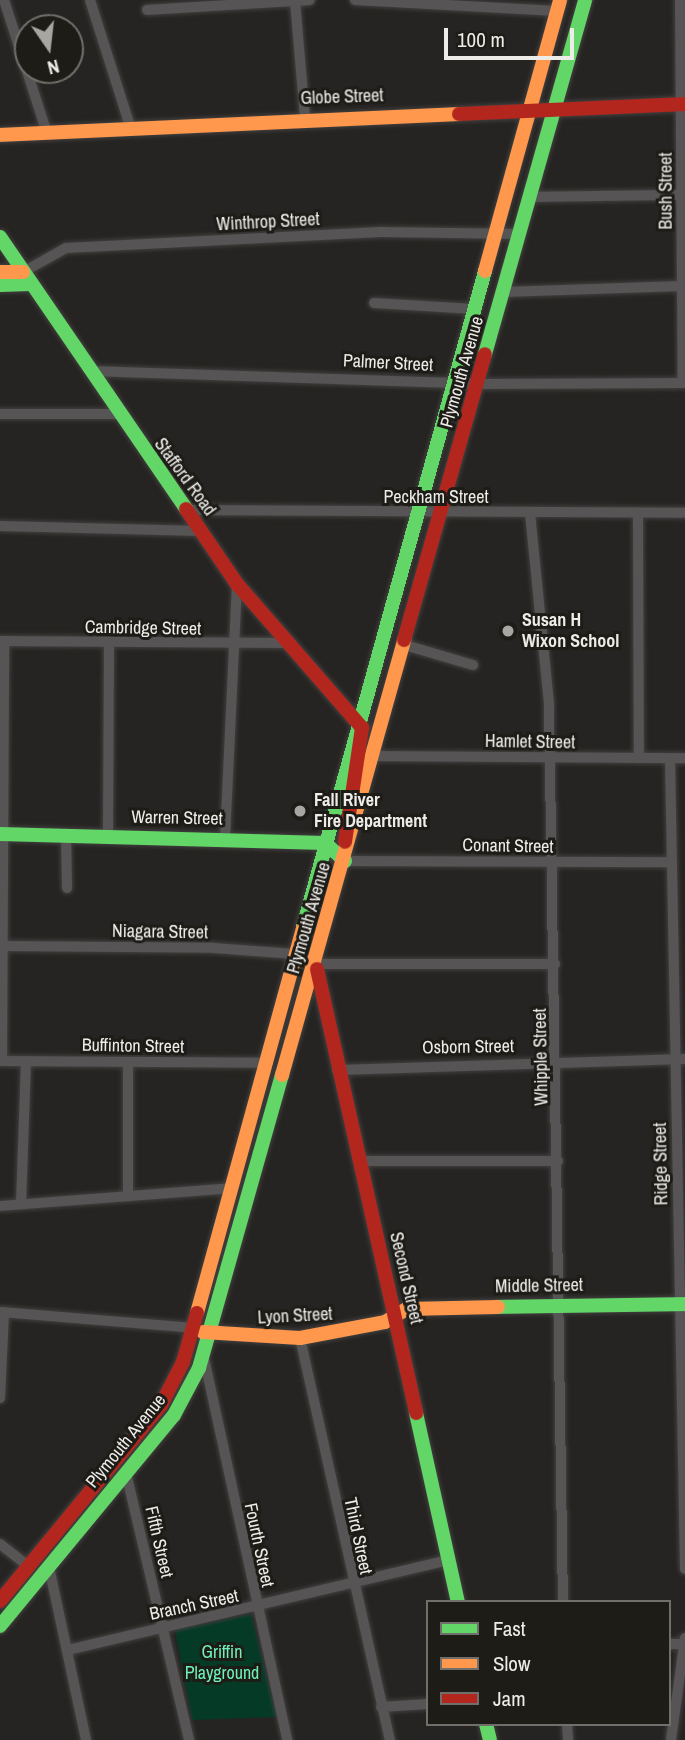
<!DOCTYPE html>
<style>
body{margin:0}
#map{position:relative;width:685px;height:1740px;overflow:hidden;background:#262422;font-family:"Archivo Narrow",sans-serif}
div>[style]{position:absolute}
.green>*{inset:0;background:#053a27}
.roads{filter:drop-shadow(0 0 2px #41403f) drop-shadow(0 0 2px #41403f)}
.street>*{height:10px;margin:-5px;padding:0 5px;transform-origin:5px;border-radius:5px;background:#565454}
.fast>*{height:14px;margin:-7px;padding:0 7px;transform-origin:7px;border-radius:7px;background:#63d668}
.slow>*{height:14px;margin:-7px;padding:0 7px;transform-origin:7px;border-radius:7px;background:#ff974d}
.jam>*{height:14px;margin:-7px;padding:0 7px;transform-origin:7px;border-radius:7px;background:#b3261e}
.dots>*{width:19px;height:19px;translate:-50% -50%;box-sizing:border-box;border:4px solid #1e1c17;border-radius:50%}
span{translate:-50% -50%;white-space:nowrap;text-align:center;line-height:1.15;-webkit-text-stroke:6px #1e1c17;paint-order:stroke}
.street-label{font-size:18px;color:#eeece9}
.poi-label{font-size:18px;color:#eeece9;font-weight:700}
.left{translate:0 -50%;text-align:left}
.park-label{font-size:18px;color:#6ff2b8}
.legend{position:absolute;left:426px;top:1600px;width:245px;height:126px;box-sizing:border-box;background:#1e1c17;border:2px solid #716f6b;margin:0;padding:9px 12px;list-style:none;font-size:21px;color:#eeece9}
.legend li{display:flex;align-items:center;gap:14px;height:35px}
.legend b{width:35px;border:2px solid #716f6b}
.north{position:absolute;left:14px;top:14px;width:70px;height:70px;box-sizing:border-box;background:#1e1c17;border:2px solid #716f6b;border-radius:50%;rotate:166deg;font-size:19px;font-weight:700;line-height:28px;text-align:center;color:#eeece9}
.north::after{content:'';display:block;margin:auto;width:24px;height:32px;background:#a8a6a3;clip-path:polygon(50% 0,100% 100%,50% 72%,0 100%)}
.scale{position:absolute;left:444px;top:28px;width:130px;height:32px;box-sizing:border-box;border:4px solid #eeece9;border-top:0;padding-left:9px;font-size:21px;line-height:24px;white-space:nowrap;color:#eeece9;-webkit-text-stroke:5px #1e1c17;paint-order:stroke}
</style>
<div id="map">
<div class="green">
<i style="clip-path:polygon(251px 1614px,277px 1717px,192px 1720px,175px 1630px)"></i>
</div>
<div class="roads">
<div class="street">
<i style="left:4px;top:0;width:140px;rotate:72.1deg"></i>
<i style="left:90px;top:0;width:132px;rotate:72.4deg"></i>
<i style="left:355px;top:0;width:202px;rotate:3.1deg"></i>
<i style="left:680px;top:0;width:383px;rotate:89.6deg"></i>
<i style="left:295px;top:1px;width:116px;rotate:85.1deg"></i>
<i style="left:147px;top:10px;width:163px;rotate:-3.5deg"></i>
<i style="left:530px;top:197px;width:152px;rotate:-0.8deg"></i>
<i style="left:23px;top:272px;width:49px;rotate:-29.2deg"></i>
<i style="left:66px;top:248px;width:315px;rotate:-2.9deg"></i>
<i style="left:381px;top:232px;width:139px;rotate:0.8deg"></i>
<i style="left:504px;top:292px;width:178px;rotate:-1.9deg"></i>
<i style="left:374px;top:303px;width:100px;rotate:3.4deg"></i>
<i style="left:90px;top:371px;width:388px;rotate:1.9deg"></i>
<i style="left:478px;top:384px;width:207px;rotate:-0.3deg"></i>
<i style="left:0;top:414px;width:117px"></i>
<i style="left:186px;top:510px;width:499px;rotate:0.3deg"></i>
<i style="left:530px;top:513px;width:192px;rotate:84.3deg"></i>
<i style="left:549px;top:704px;width:898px;rotate:89.11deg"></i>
<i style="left:638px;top:513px;width:245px;rotate:89.8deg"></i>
<i style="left:0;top:526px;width:201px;rotate:1.4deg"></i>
<i style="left:0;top:641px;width:284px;rotate:0.4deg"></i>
<i style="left:405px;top:645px;width:71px;rotate:16.4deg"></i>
<i style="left:374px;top:756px;width:311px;rotate:0.4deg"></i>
<i style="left:670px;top:758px;width:811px;rotate:88.94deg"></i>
<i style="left:66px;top:835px;width:53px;rotate:88.9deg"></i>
<i style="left:108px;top:836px;width:193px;rotate:-89.7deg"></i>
<i style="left:225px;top:838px;width:254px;rotate:-87.3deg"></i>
<i style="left:345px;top:861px;width:326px;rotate:0.2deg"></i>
<i style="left:1px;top:946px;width:213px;rotate:0.5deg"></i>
<i style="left:214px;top:948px;width:81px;rotate:4.2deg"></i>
<i style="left:295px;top:954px;width:23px;rotate:25deg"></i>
<i style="left:316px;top:964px;width:239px"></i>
<i style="left:0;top:1061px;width:266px;rotate:0.4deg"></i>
<i style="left:2px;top:1061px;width:420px;rotate:-89.7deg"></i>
<i style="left:337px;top:1070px;width:348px;rotate:-1.8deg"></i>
<i style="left:358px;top:1161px;width:200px"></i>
<i style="left:128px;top:1195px;width:133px;rotate:-90deg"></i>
<i style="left:21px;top:1204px;width:143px;rotate:-88deg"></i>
<i style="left:0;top:1206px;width:233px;rotate:-4.4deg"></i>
<i style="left:0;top:1312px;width:195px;rotate:4.7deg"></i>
<i style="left:300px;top:1338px;width:412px;rotate:77.4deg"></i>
<i style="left:204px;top:1358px;width:391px;rotate:77.7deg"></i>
<i style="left:0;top:1398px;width:86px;rotate:-87.3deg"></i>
<i style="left:126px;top:1473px;width:274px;rotate:76.7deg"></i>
<i style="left:0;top:1544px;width:36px;rotate:38deg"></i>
<i style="left:49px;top:1567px;width:177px;rotate:77.9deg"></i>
<i style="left:669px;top:1644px;width:16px"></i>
<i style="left:68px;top:1650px;width:391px;rotate:-13.3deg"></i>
<i style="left:381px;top:1707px;width:47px;rotate:-3.7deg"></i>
<i style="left:567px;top:1724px;width:16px;rotate:86deg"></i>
<i style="left:671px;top:1740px;width:103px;rotate:-82.2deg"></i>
</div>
<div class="fast">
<i style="left:0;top:237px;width:330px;rotate:55.6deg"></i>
<i style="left:0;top:285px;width:31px;rotate:-2deg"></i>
<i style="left:485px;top:354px;width:368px;rotate:-74.2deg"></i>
<i style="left:0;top:834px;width:325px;rotate:1.6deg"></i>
<i style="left:325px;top:843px;width:27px;rotate:42deg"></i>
<i style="left:303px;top:927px;width:681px;rotate:-74.49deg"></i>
<i style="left:498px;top:1307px;width:187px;rotate:-0.9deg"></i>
<i style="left:416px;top:1413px;width:194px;rotate:77.5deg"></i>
<i style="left:0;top:1626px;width:273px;rotate:-50.5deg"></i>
<i style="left:174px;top:1415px;width:53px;rotate:-62deg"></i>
<i style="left:199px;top:1368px;width:305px;rotate:-74.2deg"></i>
<i style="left:486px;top:1724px;width:16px;rotate:76deg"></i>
</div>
<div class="slow">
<i style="left:0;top:135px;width:459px;rotate:-2.6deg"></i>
<i style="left:485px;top:271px;width:281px;rotate:-74.5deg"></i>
<i style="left:0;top:272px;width:23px"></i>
<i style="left:282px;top:1075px;width:452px;rotate:-74.3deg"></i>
<i style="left:197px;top:1313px;width:400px;rotate:-74.6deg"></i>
<i style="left:203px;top:1332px;width:97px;rotate:3.5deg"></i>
<i style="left:300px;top:1338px;width:86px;rotate:-10.7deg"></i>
<i style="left:385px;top:1322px;width:26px;rotate:-31deg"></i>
<i style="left:407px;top:1309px;width:91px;rotate:-1.3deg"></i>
</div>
<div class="jam">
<i style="left:459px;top:114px;width:226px;rotate:-2.5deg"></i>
<i style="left:186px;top:509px;width:91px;rotate:55.8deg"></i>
<i style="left:237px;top:584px;width:191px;rotate:49deg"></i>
<i style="left:362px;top:728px;width:115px;rotate:98.5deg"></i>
<i style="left:404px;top:640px;width:297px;rotate:-74.2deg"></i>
<i style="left:317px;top:969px;width:455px;rotate:77.4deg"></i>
<i style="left:0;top:1601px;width:254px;rotate:-50.6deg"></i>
<i style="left:161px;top:1405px;width:48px;rotate:-62.9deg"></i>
<i style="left:183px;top:1362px;width:51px;rotate:-74.1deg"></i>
</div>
</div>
<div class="dots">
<i style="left:508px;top:631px;background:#a8a6a3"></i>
<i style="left:300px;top:811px;background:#a8a6a3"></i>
</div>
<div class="street-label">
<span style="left:342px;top:97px;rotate:-2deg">Globe Street</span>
<span style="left:666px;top:191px;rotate:-90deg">Bush Street</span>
<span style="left:268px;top:222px;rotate:-3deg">Winthrop Street</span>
<span style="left:388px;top:363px;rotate:3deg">Palmer Street</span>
<span style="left:462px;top:372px;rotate:-74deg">Plymouth Avenue</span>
<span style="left:185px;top:477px;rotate:54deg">Stafford Road</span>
<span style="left:436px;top:497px">Peckham Street</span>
<span style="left:143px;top:628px;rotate:1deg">Cambridge Street</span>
<span style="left:530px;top:742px;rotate:1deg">Hamlet Street</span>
<span style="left:177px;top:818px;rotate:1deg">Warren Street</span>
<span style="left:508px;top:846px;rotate:1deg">Conant Street</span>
<span style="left:309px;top:918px;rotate:-74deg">Plymouth Avenue</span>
<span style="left:160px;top:932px;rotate:1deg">Niagara Street</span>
<span style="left:133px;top:1046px;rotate:1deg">Buffinton Street</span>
<span style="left:468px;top:1047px;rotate:-1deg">Osborn Street</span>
<span style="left:541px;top:1057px;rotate:-91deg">Whipple Street</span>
<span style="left:661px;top:1164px;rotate:-91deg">Ridge Street</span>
<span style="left:406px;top:1278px;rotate:77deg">Second Street</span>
<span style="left:539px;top:1286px;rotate:-1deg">Middle Street</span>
<span style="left:295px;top:1316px;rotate:-3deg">Lyon Street</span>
<span style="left:126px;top:1441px;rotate:-51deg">Plymouth Avenue</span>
<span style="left:358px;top:1536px;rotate:78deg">Third Street</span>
<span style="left:159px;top:1542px;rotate:77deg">Fifth Street</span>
<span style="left:259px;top:1545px;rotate:78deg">Fourth Street</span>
<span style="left:194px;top:1605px;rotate:-12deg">Branch Street</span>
</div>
<div class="poi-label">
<span class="left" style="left:522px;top:631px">Susan H<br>Wixon School</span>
<span class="left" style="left:314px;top:811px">Fall River<br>Fire Department</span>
</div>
<div class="park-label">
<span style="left:222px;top:1663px">Griffin<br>Playground</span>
</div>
<ul class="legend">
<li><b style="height:9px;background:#63d668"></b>Fast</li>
<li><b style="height:9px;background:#ff974d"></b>Slow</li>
<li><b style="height:9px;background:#b3261e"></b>Jam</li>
</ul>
<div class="north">N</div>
<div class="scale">100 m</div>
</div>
